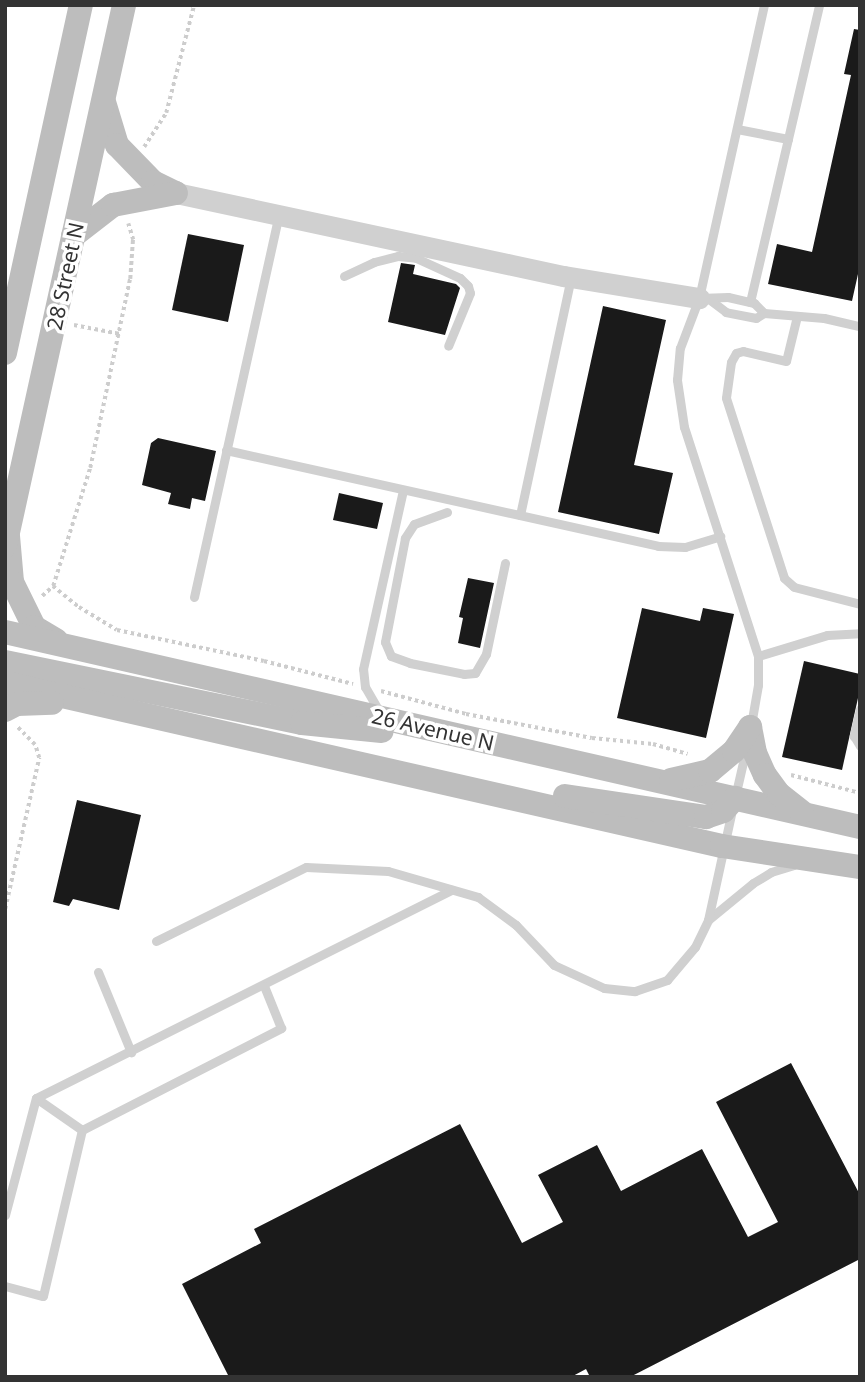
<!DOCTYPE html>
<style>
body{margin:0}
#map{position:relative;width:865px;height:1382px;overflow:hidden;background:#fff;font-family:"Noto Sans",sans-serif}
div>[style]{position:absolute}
.building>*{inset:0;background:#1a1a1a}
.path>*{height:3.5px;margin-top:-1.75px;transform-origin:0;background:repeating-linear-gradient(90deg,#cdcdcd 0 3.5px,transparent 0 7px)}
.service>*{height:9px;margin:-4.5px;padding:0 4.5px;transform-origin:4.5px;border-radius:4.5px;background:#d0d0d0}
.tertiary>*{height:21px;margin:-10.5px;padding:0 10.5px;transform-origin:10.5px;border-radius:10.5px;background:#d0d0d0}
.secondary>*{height:24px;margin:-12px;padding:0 12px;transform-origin:12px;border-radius:12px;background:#bdbdbd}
span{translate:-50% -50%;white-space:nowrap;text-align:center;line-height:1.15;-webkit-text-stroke:7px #fff;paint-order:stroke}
.street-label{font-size:21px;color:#333}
.frame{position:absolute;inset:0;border:7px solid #333;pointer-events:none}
</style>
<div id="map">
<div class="building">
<i style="clip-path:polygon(854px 29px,860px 30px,860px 265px,852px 301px,768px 284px,777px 244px,812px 252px,851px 75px,844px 74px)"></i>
<i style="clip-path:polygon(188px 234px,244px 245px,228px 322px,172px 310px)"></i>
<i style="clip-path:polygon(401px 263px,415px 265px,413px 274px,456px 284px,460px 288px,445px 335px,388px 322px)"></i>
<i style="clip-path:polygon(603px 306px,666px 320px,634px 465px,673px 473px,659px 534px,558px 512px)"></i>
<i style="clip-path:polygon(158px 438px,216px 451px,205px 501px,192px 498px,190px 509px,168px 504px,171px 493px,142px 485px,151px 443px)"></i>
<i style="clip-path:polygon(339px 493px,383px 503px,377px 529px,333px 520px)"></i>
<i style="clip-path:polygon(468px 578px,494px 583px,480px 648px,458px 643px,463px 618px,459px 617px)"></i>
<i style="clip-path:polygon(642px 608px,700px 621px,703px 608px,734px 614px,706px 738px,617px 718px)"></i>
<i style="clip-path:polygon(804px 661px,860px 674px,860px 689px,842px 770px,782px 757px)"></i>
<i style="clip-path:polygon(77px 800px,141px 815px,119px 910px,73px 899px,69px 906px,53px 902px)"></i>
<i style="clip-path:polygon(791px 1063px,860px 1195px,860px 1259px,630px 1377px,590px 1377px,586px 1369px,571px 1377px,229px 1377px,182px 1284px,261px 1243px,254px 1229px,460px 1124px,522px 1243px,563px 1222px,538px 1175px,597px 1145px,621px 1191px,702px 1149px,748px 1237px,778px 1222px,716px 1102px)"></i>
</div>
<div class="path">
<i style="left:144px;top:147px;width:40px;rotate:-57.1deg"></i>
<i style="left:166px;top:113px;width:112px;rotate:-75.5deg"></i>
<i style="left:74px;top:325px;width:47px;rotate:11.1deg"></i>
<i style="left:53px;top:586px;width:33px;rotate:39deg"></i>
<i style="left:79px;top:607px;width:44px;rotate:31.2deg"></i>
<i style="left:117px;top:630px;width:150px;rotate:11.9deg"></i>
<i style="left:264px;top:661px;width:92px;rotate:14.5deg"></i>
<i style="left:42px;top:596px;width:15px;rotate:-42deg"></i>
<i style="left:53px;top:586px;width:124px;rotate:-72.6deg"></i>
<i style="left:90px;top:468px;width:193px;rotate:-78.1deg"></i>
<i style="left:130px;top:279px;width:39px;rotate:-86deg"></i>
<i style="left:133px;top:240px;width:17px;rotate:-107deg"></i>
<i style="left:381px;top:691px;width:88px;rotate:15.1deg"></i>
<i style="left:466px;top:714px;width:128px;rotate:10.8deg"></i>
<i style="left:592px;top:738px;width:61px;rotate:5.6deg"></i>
<i style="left:653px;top:744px;width:36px;rotate:16deg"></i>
<i style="left:791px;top:775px;width:71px;rotate:14.6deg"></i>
<i style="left:5px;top:909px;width:155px;rotate:-77.3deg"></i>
<i style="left:39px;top:758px;width:14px;rotate:-107deg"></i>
<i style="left:35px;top:745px;width:25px;rotate:-135deg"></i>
</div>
<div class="service">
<i style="left:737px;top:129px;width:52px;rotate:11.1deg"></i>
<i style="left:344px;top:276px;width:33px;rotate:-25deg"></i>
<i style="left:374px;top:262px;width:25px;rotate:-14deg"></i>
<i style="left:398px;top:256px;width:18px;rotate:6deg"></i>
<i style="left:416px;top:258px;width:48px;rotate:24.4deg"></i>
<i style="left:460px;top:278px;width:11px;rotate:45deg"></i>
<i style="left:468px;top:286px;width:7px;rotate:74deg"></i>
<i style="left:470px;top:293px;width:57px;rotate:112.5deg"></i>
<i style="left:699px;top:298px;width:29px;rotate:-2deg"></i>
<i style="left:728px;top:297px;width:27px;rotate:13deg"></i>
<i style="left:754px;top:303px;width:14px;rotate:45deg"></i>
<i style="left:764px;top:313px;width:9px;rotate:148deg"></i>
<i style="left:756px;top:318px;width:31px;rotate:-169deg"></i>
<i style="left:726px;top:312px;width:20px;rotate:-143deg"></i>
<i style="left:750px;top:302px;width:305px;rotate:-76.9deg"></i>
<i style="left:764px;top:313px;width:60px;rotate:4.8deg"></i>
<i style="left:824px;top:318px;width:37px;rotate:13deg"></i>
<i style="left:797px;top:316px;width:46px;rotate:103.7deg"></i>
<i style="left:786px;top:361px;width:44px;rotate:-166.9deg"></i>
<i style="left:743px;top:351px;width:7px;rotate:164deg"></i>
<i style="left:736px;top:353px;width:10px;rotate:119deg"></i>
<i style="left:731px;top:362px;width:36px;rotate:98deg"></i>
<i style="left:726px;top:398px;width:189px;rotate:72.1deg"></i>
<i style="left:784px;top:578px;width:13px;rotate:42deg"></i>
<i style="left:794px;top:587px;width:68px;rotate:14.4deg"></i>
<i style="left:226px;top:450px;width:443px;rotate:12.5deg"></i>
<i style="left:658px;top:546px;width:27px;rotate:2deg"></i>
<i style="left:685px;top:547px;width:37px;rotate:-17deg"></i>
<i style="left:447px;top:512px;width:35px;rotate:160deg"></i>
<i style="left:414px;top:524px;width:17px;rotate:123deg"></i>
<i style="left:405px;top:538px;width:106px;rotate:100.9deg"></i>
<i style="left:385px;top:642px;width:15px;rotate:67deg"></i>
<i style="left:391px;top:656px;width:20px;rotate:20deg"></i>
<i style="left:410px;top:663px;width:55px;rotate:11.5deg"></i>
<i style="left:464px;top:674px;width:11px;rotate:-5deg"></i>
<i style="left:475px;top:673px;width:22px;rotate:-60deg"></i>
<i style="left:486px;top:654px;width:93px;rotate:-78.2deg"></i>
<i style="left:520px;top:515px;width:242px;rotate:-77.9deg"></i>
<i style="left:194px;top:597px;width:391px;rotate:-77.5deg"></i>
<i style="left:758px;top:656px;width:72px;rotate:-16.9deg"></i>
<i style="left:827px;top:635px;width:33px;rotate:-3deg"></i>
<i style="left:860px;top:709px;width:28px;rotate:103deg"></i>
<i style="left:854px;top:736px;width:12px;rotate:59deg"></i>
<i style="left:379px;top:711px;width:28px;rotate:-120deg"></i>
<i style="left:365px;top:687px;width:18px;rotate:-96deg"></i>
<i style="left:363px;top:669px;width:183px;rotate:-77.4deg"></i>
<i style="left:751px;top:725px;width:41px;rotate:-80.1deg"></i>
<i style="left:758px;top:685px;width:29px;rotate:-90deg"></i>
<i style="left:758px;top:656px;width:241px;rotate:-107.9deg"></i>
<i style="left:684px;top:427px;width:48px;rotate:-98.5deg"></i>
<i style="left:677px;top:380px;width:32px;rotate:-85deg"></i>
<i style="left:680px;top:348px;width:53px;rotate:-69.2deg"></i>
<i style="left:699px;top:298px;width:300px;rotate:-77.5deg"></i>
<i style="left:735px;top:797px;width:49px;rotate:-77.1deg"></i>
<i style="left:708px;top:920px;width:58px;rotate:-39.4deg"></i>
<i style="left:753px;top:883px;width:21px;rotate:-31deg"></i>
<i style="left:771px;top:872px;width:24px;rotate:-17deg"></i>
<i style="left:156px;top:941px;width:167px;rotate:-26.3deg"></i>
<i style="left:306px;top:867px;width:82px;rotate:2.8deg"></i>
<i style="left:388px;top:871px;width:94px;rotate:16.1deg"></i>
<i style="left:478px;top:897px;width:47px;rotate:36.4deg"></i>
<i style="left:516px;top:925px;width:55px;rotate:46.5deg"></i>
<i style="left:554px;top:965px;width:55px;rotate:24.7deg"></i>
<i style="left:604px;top:988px;width:31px;rotate:6deg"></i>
<i style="left:635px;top:991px;width:34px;rotate:-19deg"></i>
<i style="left:667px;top:980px;width:43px;rotate:-49.7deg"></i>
<i style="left:695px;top:947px;width:30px;rotate:-64deg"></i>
<i style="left:708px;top:920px;width:113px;rotate:-77.7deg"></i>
<i style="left:98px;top:972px;width:87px;rotate:67.6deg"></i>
<i style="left:36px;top:1098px;width:56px;rotate:34.8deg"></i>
<i style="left:5px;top:1215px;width:121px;rotate:-75.2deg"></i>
<i style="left:36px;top:1098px;width:465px;rotate:-26.6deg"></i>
<i style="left:5px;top:1286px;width:39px;rotate:15deg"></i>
<i style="left:43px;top:1296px;width:171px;rotate:-76.8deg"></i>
<i style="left:82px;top:1130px;width:224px;rotate:-27.1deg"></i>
<i style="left:281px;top:1028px;width:45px;rotate:-112deg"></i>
</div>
<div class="tertiary">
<i style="left:176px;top:193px;width:397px;rotate:12.1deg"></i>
<i style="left:564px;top:276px;width:137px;rotate:9.3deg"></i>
</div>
<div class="secondary">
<i style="left:104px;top:102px;width:45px;rotate:73.2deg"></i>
<i style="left:117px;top:145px;width:52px;rotate:45.8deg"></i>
<i style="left:153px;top:182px;width:25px;rotate:26deg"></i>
<i style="left:73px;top:236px;width:51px;rotate:-37.8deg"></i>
<i style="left:113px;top:205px;width:64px;rotate:-10.8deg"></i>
<i style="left:5px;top:353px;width:356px;rotate:-77.7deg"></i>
<i style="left:8px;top:536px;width:46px;rotate:85deg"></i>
<i style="left:12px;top:582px;width:50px;rotate:63.9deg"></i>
<i style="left:34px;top:627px;width:26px;rotate:31deg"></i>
<i style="left:5px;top:546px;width:554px;rotate:-77.59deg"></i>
<i style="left:5px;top:632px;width:877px;rotate:12.85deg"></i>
<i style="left:5px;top:662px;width:303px;rotate:11.6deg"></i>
<i style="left:302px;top:723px;width:80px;rotate:5.7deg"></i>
<i style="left:5px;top:683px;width:735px;rotate:12.81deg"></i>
<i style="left:722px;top:846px;width:140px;rotate:8.7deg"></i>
<i style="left:5px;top:710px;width:13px;rotate:-27deg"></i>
<i style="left:17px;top:704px;width:35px;rotate:-2deg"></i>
<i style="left:750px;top:727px;width:26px;rotate:79deg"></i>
<i style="left:755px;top:753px;width:24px;rotate:66deg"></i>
<i style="left:765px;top:775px;width:24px;rotate:54deg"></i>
<i style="left:779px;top:794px;width:29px;rotate:38deg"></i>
<i style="left:671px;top:780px;width:40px;rotate:-13deg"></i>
<i style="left:710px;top:771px;width:31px;rotate:-40deg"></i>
<i style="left:734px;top:751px;width:29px;rotate:-56deg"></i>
<i style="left:565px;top:796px;width:143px;rotate:8.5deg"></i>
<i style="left:706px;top:817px;width:18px;rotate:-19deg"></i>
<i style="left:723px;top:811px;width:18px;rotate:-47deg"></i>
</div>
<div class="street-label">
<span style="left:65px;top:276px;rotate:-78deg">28 Street N</span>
<span style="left:433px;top:729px;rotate:13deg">26 Avenue N</span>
</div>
<div class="frame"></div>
</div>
